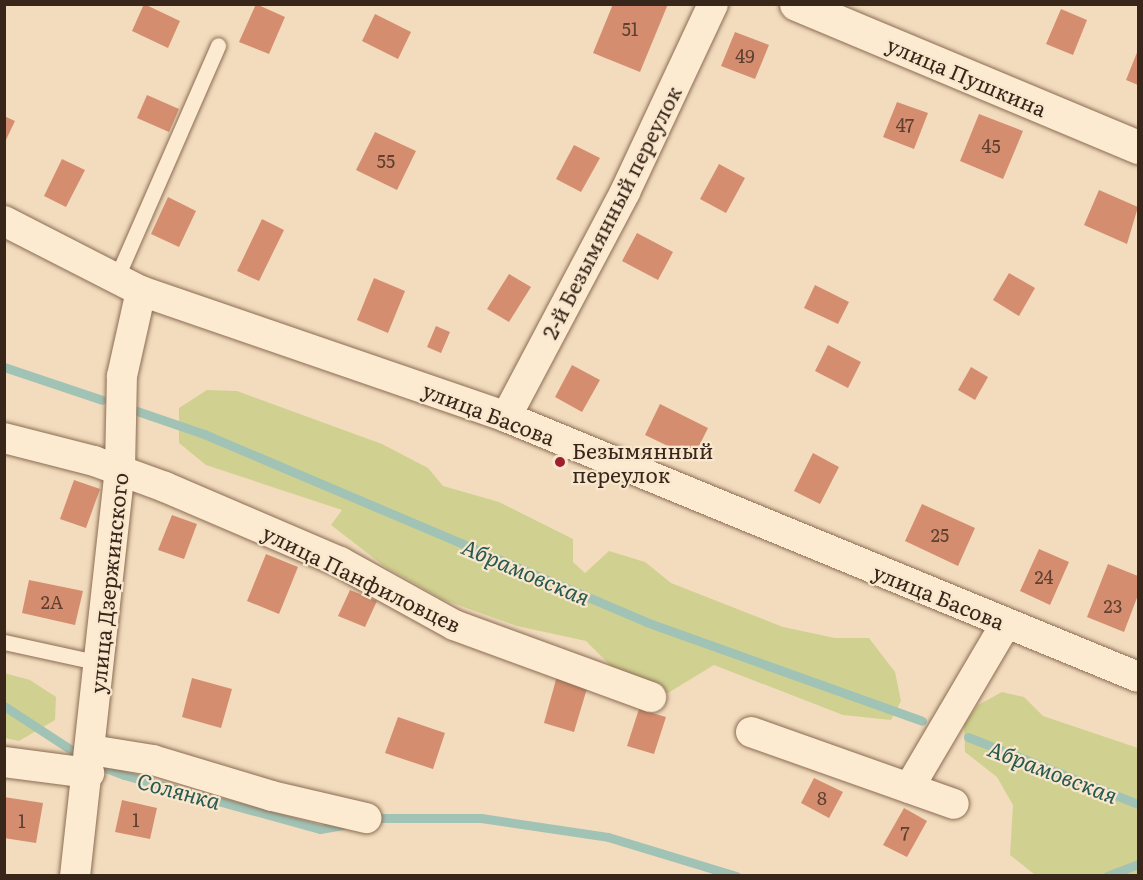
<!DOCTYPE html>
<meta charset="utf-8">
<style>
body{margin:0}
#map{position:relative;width:1143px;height:880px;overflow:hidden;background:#f2dcbd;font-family:Literata,serif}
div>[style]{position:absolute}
.green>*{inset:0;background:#d0d190}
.stream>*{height:9px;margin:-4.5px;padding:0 4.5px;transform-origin:4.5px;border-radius:4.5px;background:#a1c3b5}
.building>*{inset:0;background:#d48e6f}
.roads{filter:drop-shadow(0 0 2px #8b6c54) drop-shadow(0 0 2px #8b6c54)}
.lane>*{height:15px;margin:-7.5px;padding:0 7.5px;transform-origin:7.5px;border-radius:7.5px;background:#fcead1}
.street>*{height:30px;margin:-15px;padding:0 15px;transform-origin:15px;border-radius:15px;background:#fcead1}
.secondary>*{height:33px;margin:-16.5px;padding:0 16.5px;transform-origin:16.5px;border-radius:16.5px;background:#fcead1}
.dots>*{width:16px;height:16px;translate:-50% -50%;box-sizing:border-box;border:3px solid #f9e7cd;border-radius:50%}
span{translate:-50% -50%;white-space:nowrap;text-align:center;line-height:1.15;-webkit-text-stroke:4.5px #f9e7cd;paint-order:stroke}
.number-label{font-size:18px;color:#604030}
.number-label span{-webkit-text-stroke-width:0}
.street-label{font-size:21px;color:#39261b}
.poi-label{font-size:21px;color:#39261b}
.left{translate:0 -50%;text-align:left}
.water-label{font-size:22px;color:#285a52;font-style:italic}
.frame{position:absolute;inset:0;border:6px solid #39261b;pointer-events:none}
</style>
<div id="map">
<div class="green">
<i style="clip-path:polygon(207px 390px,237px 391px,382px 444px,428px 468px,443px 486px,499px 502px,573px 539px,573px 562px,585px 573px,609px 551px,645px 562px,671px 583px,783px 627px,835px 638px,869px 638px,895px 672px,901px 701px,891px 720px,843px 715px,714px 665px,668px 693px,615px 670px,586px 641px,517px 626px,444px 600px,384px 566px,331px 525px,342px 510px,206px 465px,179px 443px,179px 408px)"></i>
<i style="clip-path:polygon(4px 673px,30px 680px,56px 697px,55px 720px,19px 741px,5px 738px)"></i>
<i style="clip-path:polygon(1002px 692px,1024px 697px,1043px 716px,1138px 748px,1138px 875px,1034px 874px,1010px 855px,1013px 805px,997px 777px,965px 752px,964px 724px,978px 705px)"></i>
</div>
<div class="stream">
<i style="left:4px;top:367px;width:103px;rotate:18.6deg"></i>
<i style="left:134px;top:410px;width:74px;rotate:18.9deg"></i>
<i style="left:204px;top:434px;width:480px;rotate:23deg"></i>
<i style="left:646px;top:622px;width:293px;rotate:19.7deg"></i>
<i style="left:4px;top:706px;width:103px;rotate:33.1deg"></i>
<i style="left:90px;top:762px;width:36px;rotate:21deg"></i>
<i style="left:124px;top:775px;width:203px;rotate:15.4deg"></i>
<i style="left:320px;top:829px;width:36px;rotate:-10deg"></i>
<i style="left:968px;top:737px;width:183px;rotate:21.5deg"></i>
<i style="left:371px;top:818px;width:110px"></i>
<i style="left:481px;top:818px;width:128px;rotate:8.5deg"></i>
<i style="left:608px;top:837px;width:134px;rotate:16.9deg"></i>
<i style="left:1107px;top:876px;width:33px;rotate:-21deg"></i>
</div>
<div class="building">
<i style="clip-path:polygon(144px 4px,180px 21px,168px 48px,132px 31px)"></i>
<i style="clip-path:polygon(256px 4px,285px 17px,269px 54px,239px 42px)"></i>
<i style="clip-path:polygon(613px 4px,668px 4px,640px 72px,593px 53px)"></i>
<i style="clip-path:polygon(1061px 9px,1087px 20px,1073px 55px,1046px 44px)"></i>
<i style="clip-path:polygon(375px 14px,411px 32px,398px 59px,362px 41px)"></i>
<i style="clip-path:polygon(735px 32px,769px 45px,755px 79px,721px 66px)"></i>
<i style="clip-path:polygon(1138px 50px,1138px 85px,1126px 80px)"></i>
<i style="clip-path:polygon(147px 95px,179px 109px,169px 132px,137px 118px)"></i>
<i style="clip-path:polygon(897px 102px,928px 113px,914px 149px,883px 137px)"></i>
<i style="clip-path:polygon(979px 114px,1023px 131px,1003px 179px,960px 161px)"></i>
<i style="clip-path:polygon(4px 116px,15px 121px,4px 144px)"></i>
<i style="clip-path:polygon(375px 132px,416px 151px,397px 190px,356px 170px)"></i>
<i style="clip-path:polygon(574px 145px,600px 158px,581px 192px,556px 179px)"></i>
<i style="clip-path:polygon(62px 159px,85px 170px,66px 207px,44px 196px)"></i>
<i style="clip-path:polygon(719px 164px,745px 178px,726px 213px,700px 199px)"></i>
<i style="clip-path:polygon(1099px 190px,1138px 207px,1127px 244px,1084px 225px)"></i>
<i style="clip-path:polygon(168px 197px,196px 211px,179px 247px,151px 234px)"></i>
<i style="clip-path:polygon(262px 219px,284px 230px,259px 281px,237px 271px)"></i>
<i style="clip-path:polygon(637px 233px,673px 252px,658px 280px,622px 261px)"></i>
<i style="clip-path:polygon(1009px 273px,1035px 288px,1019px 316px,993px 300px)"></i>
<i style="clip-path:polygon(509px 274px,531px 287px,509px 322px,487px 309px)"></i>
<i style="clip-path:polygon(374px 278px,405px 291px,388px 333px,357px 320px)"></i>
<i style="clip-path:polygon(815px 285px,849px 302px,838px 324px,804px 308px)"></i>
<i style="clip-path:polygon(436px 326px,450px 332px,441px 353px,427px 347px)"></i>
<i style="clip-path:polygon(828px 345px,861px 362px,848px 388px,815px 371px)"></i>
<i style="clip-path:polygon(572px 365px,600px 380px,582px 412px,555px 397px)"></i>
<i style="clip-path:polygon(971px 367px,988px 377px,975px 400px,958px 390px)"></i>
<i style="clip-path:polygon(660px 404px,708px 428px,693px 458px,645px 435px)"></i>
<i style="clip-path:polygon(813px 453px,839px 467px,820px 504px,794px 491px)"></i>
<i style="clip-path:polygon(74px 480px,100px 489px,86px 528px,60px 519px)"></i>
<i style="clip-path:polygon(922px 504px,975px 528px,958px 566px,905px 541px)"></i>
<i style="clip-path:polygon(172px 515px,197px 524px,184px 559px,158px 550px)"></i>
<i style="clip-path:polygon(1039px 549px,1069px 562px,1050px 605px,1020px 591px)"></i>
<i style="clip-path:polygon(266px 554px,298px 567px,279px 614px,247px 601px)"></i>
<i style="clip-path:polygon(1108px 564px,1138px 576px,1138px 595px,1124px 632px,1087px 617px)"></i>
<i style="clip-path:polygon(29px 580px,83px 591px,75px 625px,22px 613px)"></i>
<i style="clip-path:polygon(350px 590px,377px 601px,365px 627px,338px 616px)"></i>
<i style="clip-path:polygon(557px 676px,588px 685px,574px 732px,544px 723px)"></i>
<i style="clip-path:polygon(192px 678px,232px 689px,221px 728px,182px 717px)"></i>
<i style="clip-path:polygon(639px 709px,666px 717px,654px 754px,627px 746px)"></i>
<i style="clip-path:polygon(398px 717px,445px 733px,433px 769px,385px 753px)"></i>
<i style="clip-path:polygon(814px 778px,843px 792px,829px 818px,801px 803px)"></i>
<i style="clip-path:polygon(4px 797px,43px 803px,36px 843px,4px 838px)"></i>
<i style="clip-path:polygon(122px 800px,157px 808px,150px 839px,115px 832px)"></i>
<i style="clip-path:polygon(904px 808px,927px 821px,907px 857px,883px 845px)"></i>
</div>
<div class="roads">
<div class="lane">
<i style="left:116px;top:279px;width:255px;rotate:-66.4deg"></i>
<i style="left:4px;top:642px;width:98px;rotate:12.3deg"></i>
</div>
<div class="street">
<i style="left:4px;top:221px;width:154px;rotate:27.1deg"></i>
<i style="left:141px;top:291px;width:386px;rotate:19deg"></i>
<i style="left:506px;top:417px;width:683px;rotate:22.36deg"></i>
<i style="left:506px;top:417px;width:255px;rotate:-62.1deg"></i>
<i style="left:625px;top:192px;width:208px;rotate:-64.9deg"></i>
<i style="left:4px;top:438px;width:93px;rotate:14.3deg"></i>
<i style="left:94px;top:461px;width:76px;rotate:20.1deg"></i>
<i style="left:165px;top:487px;width:190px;rotate:23.2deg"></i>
<i style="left:340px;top:562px;width:130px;rotate:28.9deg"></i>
<i style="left:454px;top:625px;width:210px;rotate:20.1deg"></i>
<i style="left:751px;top:732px;width:215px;rotate:19.5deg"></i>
<i style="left:91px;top:750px;width:63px;rotate:9.2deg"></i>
<i style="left:153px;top:760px;width:124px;rotate:16.8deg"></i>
<i style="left:272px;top:796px;width:97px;rotate:13.2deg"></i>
<i style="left:4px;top:762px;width:86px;rotate:7.4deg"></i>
<i style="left:909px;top:788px;width:191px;rotate:-59.5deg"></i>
<i style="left:75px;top:876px;width:409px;rotate:-83.7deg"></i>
<i style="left:120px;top:469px;width:93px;rotate:-88.8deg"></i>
<i style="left:122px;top:376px;width:87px;rotate:-77.4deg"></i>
</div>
<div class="secondary">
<i style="left:796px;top:4px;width:371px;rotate:22.7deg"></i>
</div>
</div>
<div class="dots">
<i style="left:560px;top:462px;background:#a01f2e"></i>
</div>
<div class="number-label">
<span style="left:630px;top:29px">51</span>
<span style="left:745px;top:56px">49</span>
<span style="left:905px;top:125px">47</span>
<span style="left:991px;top:146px">45</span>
<span style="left:386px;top:161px">55</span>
<span style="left:940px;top:535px">25</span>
<span style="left:1044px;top:577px">24</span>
<span style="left:52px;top:602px">2А</span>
<span style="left:1113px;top:606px">23</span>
<span style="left:822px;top:798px">8</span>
<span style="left:136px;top:820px">1</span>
<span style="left:22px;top:821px">1</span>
<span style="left:905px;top:833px">7</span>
</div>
<div class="street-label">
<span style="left:967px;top:76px;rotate:23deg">улица Пушкина</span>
<span style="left:611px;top:212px;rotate:-63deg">2-й Безымянный переулок</span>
<span style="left:489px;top:413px;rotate:21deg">улица Басова</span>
<span style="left:362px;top:578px;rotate:26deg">улица Панфиловцев</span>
<span style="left:108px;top:583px;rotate:-84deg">улица Дзержинского</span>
<span style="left:939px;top:596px;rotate:22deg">улица Басова</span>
</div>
<div class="poi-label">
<span class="left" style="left:572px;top:462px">Безымянный<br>переулок</span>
</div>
<div class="water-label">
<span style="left:526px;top:571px;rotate:23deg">Абрамовская</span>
<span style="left:1053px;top:771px;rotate:21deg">Абрамовская</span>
<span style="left:179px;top:790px;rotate:15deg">Солянка</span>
</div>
<div class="frame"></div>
</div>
